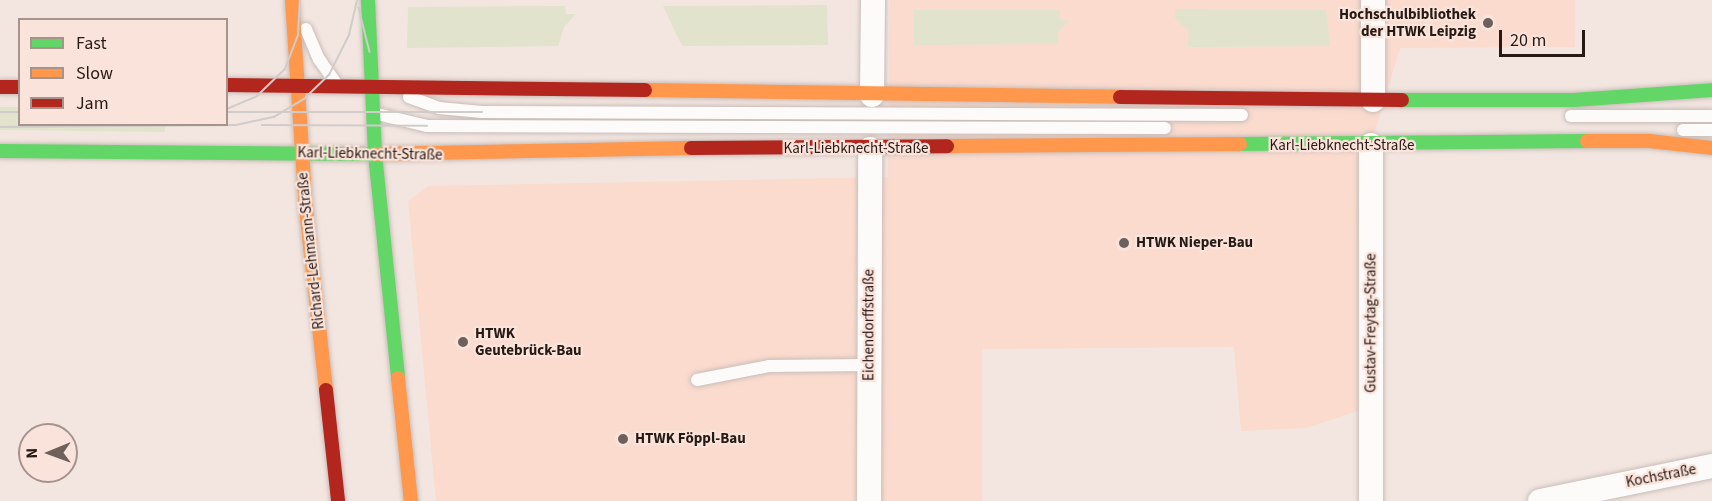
<!DOCTYPE html>
<meta charset="utf-8">
<style>
body{margin:0}
#map{position:relative;width:1712px;height:501px;overflow:hidden;background:#f3e6e1;font-family:"Source Sans 3",sans-serif}
div>[style]{position:absolute}
.built>*{inset:0;background:#fadbce}
.green>*{inset:0;background:#e1e3cc}
.roads{filter:drop-shadow(0 0 2px #cabdb8) drop-shadow(0 0 2px #cabdb8)}
.lane>*{height:12px;margin:-6px;padding:0 6px;transform-origin:6px;border-radius:6px;background:#fdfbfa}
.street>*{height:24px;margin:-12px;padding:0 12px;transform-origin:12px;border-radius:12px;background:#fdfbfa}
.fast>*{height:14px;margin:-7px;padding:0 7px;transform-origin:7px;border-radius:7px;background:#63d668}
.slow>*{height:14px;margin:-7px;padding:0 7px;transform-origin:7px;border-radius:7px;background:#ff974d}
.jam>*{height:14px;margin:-7px;padding:0 7px;transform-origin:7px;border-radius:7px;background:#b3261e}
.tram>*{height:1.5px;margin:-0.75px;padding:0 0.75px;transform-origin:0.75px;border-radius:0.75px;background:#d0ccca}
.dots>*{width:16px;height:16px;translate:-50% -50%;box-sizing:border-box;border:3px solid #fae3da;border-radius:50%}
span{translate:-50% -50%;white-space:nowrap;text-align:center;line-height:1.15;-webkit-text-stroke:4.5px #fae3da;paint-order:stroke}
.poi-label{font-size:15px;color:#271a14;font-weight:700}
.right{translate:-100% -50%;text-align:right}
.left{translate:0 -50%;text-align:left}
.street-label{font-size:15px;color:#271a14}
.legend{position:absolute;left:18px;top:18px;width:210px;height:108px;box-sizing:border-box;background:#fae3da;border:2px solid #a6938b;margin:0;padding:8px 10px;list-style:none;font-size:18px;color:#271a14}
.legend li{display:flex;align-items:center;gap:12px;height:30px}
.legend b{width:30px;border:2px solid #a6938b}
.north{position:absolute;left:18px;top:423px;width:60px;height:60px;box-sizing:border-box;background:#fae3da;border:2px solid #a6938b;border-radius:50%;rotate:269deg;font-size:16px;font-weight:700;line-height:24px;text-align:center;color:#271a14}
.north::after{content:'';display:block;margin:auto;width:21px;height:27px;background:#6e615c;clip-path:polygon(50% 0,100% 100%,50% 72%,0 100%)}
.scale{position:absolute;left:1499px;top:30px;width:86px;height:27px;box-sizing:border-box;border:3px solid #271a14;border-top:0;padding-left:8px;font-size:18px;line-height:21px;white-space:nowrap;color:#271a14;-webkit-text-stroke:4px #fae3da;paint-order:stroke}
</style>
<div id="map">
<div class="built">
<i style="clip-path:polygon(890px 0,1575px 0,1575px 47px,1400px 48px,1358px 188px,1361px 410px,1307px 428px,1241px 431px,1234px 347px,982px 349px,982px 501px,436px 501px,408px 201px,428px 186px,888px 177px)"></i>
</div>
<div class="green">
<i style="clip-path:polygon(827px 5px,828px 45px,682px 46px,663px 6px)"></i>
<i style="clip-path:polygon(565px 6px,566px 14px,576px 14px,564px 27px,558px 46px,407px 48px,408px 7px)"></i>
<i style="clip-path:polygon(1175px 9px,1326px 10px,1330px 46px,1188px 47px,1189px 32px,1175px 18px)"></i>
<i style="clip-path:polygon(914px 10px,1060px 10px,1060px 20px,1069px 20px,1058px 32px,1059px 44px,914px 45px)"></i>
<i style="clip-path:polygon(0 107px,19px 107px,20px 124px,165px 124px,165px 132px,0 130px)"></i>
</div>
<div class="roads">
<div class="lane">
<i style="left:306px;top:29px;width:33px;rotate:67deg"></i>
<i style="left:319px;top:59px;width:28px;rotate:55deg"></i>
<i style="left:409px;top:97px;width:32px;rotate:20deg"></i>
<i style="left:439px;top:108px;width:43px;rotate:5.3deg"></i>
<i style="left:482px;top:112px;width:760px;rotate:0.23deg"></i>
<i style="left:377px;top:114px;width:51px;rotate:13.5deg"></i>
<i style="left:427px;top:126px;width:738px;rotate:0.16deg"></i>
<i style="left:1571px;top:116px;width:141px"></i>
<i style="left:1683px;top:130px;width:29px"></i>
<i style="left:697px;top:380px;width:73px;rotate:-11deg"></i>
<i style="left:769px;top:366px;width:100px;rotate:-0.6deg"></i>
</div>
<div class="street">
<i style="left:1373px;top:0;width:100px;rotate:90deg"></i>
<i style="left:872px;top:95px;width:95px;rotate:-89.4deg"></i>
<i style="left:1371px;top:145px;width:356px;rotate:90deg"></i>
<i style="left:869px;top:501px;width:352px;rotate:-89.8deg"></i>
<i style="left:1540px;top:501px;width:176px;rotate:-11.5deg"></i>
</div>
<div class="fast">
<i style="left:368px;top:0;width:154px;rotate:87.4deg"></i>
<i style="left:375px;top:154px;width:225px;rotate:84.1deg"></i>
<i style="left:1402px;top:100px;width:172px"></i>
<i style="left:1574px;top:100px;width:138px;rotate:-4.1deg"></i>
<i style="left:1240px;top:144px;width:347px;rotate:-0.5deg"></i>
<i style="left:0;top:151px;width:376px;rotate:0.5deg"></i>
</div>
<div class="slow">
<i style="left:292px;top:0;width:209px;rotate:86.2deg"></i>
<i style="left:306px;top:209px;width:182px;rotate:83.7deg"></i>
<i style="left:645px;top:90px;width:475px;rotate:0.8deg"></i>
<i style="left:1587px;top:141px;width:62px"></i>
<i style="left:1649px;top:141px;width:63px;rotate:6.3deg"></i>
<i style="left:947px;top:146px;width:293px;rotate:-0.4deg"></i>
<i style="left:376px;top:154px;width:315px;rotate:-1.1deg"></i>
<i style="left:398px;top:378px;width:124px;rotate:84deg"></i>
</div>
<div class="jam">
<i style="left:226px;top:85px;width:419px;rotate:0.7deg"></i>
<i style="left:0;top:87px;width:20px"></i>
<i style="left:1120px;top:97px;width:282px;rotate:0.6deg"></i>
<i style="left:691px;top:148px;width:256px;rotate:-0.4deg"></i>
<i style="left:326px;top:390px;width:112px;rotate:83.8deg"></i>
</div>
</div>
<div class="tram">
<i style="left:359px;top:8px;width:45px;rotate:76deg"></i>
<i style="left:227px;top:109px;width:33px;rotate:-23deg"></i>
<i style="left:257px;top:96px;width:39px;rotate:-44deg"></i>
<i style="left:285px;top:69px;width:36px;rotate:-69deg"></i>
<i style="left:298px;top:35px;width:35px;rotate:-87deg"></i>
<i style="left:0;top:112px;width:20px"></i>
<i style="left:226px;top:112px;width:256px"></i>
<i style="left:262px;top:125px;width:165px;rotate:0.3deg"></i>
<i style="left:0;top:127px;width:236px;rotate:-0.5deg"></i>
<i style="left:236px;top:125px;width:39px;rotate:-12deg"></i>
<i style="left:274px;top:117px;width:35px;rotate:-31deg"></i>
<i style="left:304px;top:99px;width:35px;rotate:-44deg"></i>
<i style="left:329px;top:75px;width:45px;rotate:-63.4deg"></i>
<i style="left:349px;top:35px;width:36px;rotate:-77deg"></i>
</div>
<div class="dots">
<i style="left:1488px;top:23px;background:#6e615c"></i>
<i style="left:1124px;top:243px;background:#6e615c"></i>
<i style="left:463px;top:342px;background:#6e615c"></i>
<i style="left:623px;top:439px;background:#6e615c"></i>
</div>
<div class="poi-label">
<span class="right" style="left:1476px;top:23px">Hochschulbibliothek<br>der HTWK Leipzig</span>
<span class="left" style="left:1136px;top:243px">HTWK Nieper-Bau</span>
<span class="left" style="left:475px;top:342px">HTWK<br>Geutebrück-Bau</span>
<span class="left" style="left:635px;top:439px">HTWK Föppl-Bau</span>
</div>
<div class="street-label">
<span style="left:1342px;top:146px">Karl-Liebknecht-Straße</span>
<span style="left:856px;top:149px">Karl-Liebknecht-Straße</span>
<span style="left:370px;top:154px;rotate:1deg">Karl-Liebknecht-Straße</span>
<span style="left:311px;top:251px;rotate:-96deg">Richard-Lehmann-Straße</span>
<span style="left:1371px;top:323px;rotate:-90deg">Gustav-Freytag-Straße</span>
<span style="left:869px;top:325px;rotate:-90deg">Eichendorffstraße</span>
<span style="left:1661px;top:476px;rotate:-11deg">Kochstraße</span>
</div>
<ul class="legend">
<li><b style="height:8px;background:#63d668"></b>Fast</li>
<li><b style="height:8px;background:#ff974d"></b>Slow</li>
<li><b style="height:8px;background:#b3261e"></b>Jam</li>
</ul>
<div class="north">N</div>
<div class="scale">20 m</div>
</div>
